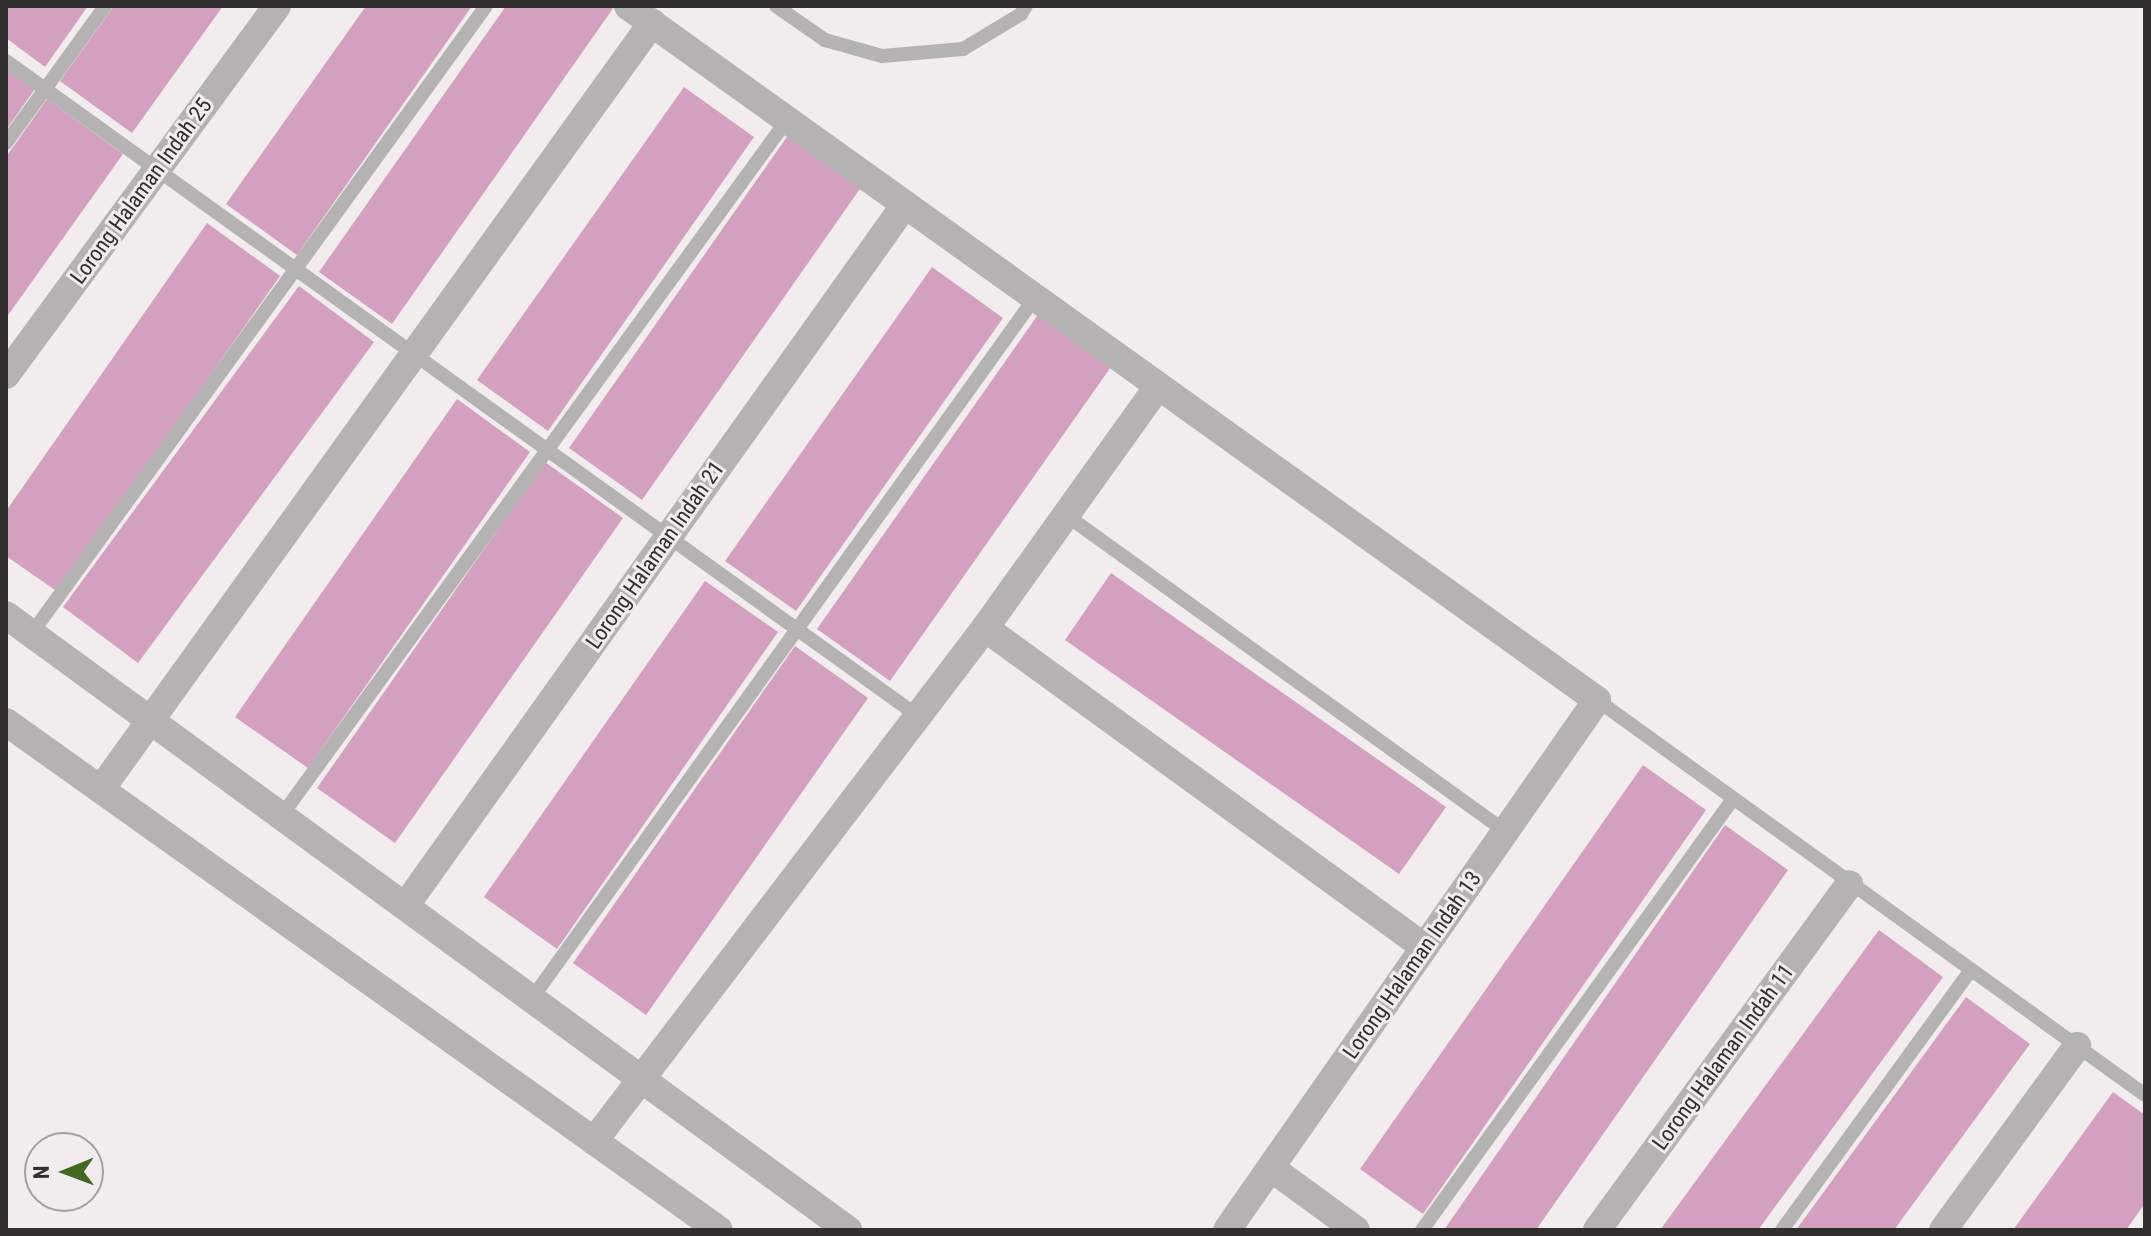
<!DOCTYPE html>
<style>
body{margin:0}
#map{position:relative;width:2151px;height:1236px;overflow:hidden;background:#f2ecef;font-family:"Roboto Condensed",sans-serif}
div>[style]{position:absolute}
.building>*{inset:0;background:#d3a1bf}
.service>*{height:14px;margin:-7px;padding:0 7px;transform-origin:7px;border-radius:7px;background:#b5b2b4}
.minor>*{height:28px;margin:-14px;padding:0 14px;transform-origin:14px;border-radius:14px;background:#b5b2b4}
span{translate:-50% -50%;white-space:nowrap;text-align:center;line-height:1.15;-webkit-text-stroke:6px #f2ecef;paint-order:stroke}
.street-label{font-size:22px;color:#302e2f}
.frame{position:absolute;inset:0;border:8px solid #302e2f;pointer-events:none}
.north{position:absolute;left:24px;top:1132px;width:80px;height:80px;box-sizing:border-box;background:#f2ecef;border:2px solid #a4a0a2;border-radius:50%;rotate:269deg;font-size:22px;font-weight:700;line-height:32px;text-align:center;color:#302e2f}
.north::after{content:'';display:block;margin:auto;width:28px;height:36px;background:#446822;clip-path:polygon(50% 0,100% 100%,50% 72%,0 100%)}
</style>
<div id="map">
<div class="building">
<i style="clip-path:polygon(6px 6px,88px 6px,45px 67px,6px 38px)"></i>
<i style="clip-path:polygon(114px 6px,223px 6px,132px 133px,60px 81px)"></i>
<i style="clip-path:polygon(366px 6px,472px 6px,297px 255px,226px 204px)"></i>
<i style="clip-path:polygon(506px 6px,614px 7px,392px 324px,319px 272px)"></i>
<i style="clip-path:polygon(6px 68px,35px 89px,6px 130px)"></i>
<i style="clip-path:polygon(684px 87px,754px 137px,548px 431px,477px 380px)"></i>
<i style="clip-path:polygon(47px 99px,123px 154px,6px 318px,6px 157px)"></i>
<i style="clip-path:polygon(791px 131px,864px 183px,642px 500px,569px 448px)"></i>
<i style="clip-path:polygon(207px 223px,280px 276px,58px 592px,6px 556px,6px 511px)"></i>
<i style="clip-path:polygon(932px 267px,1003px 318px,796px 611px,725px 561px)"></i>
<i style="clip-path:polygon(299px 286px,374px 342px,138px 663px,63px 607px)"></i>
<i style="clip-path:polygon(1040px 312px,1113px 364px,890px 681px,817px 629px)"></i>
<i style="clip-path:polygon(457px 399px,530px 452px,308px 768px,235px 717px)"></i>
<i style="clip-path:polygon(545px 462px,623px 518px,395px 843px,317px 788px)"></i>
<i style="clip-path:polygon(1111px 573px,1446px 807px,1399px 874px,1065px 640px)"></i>
<i style="clip-path:polygon(705px 581px,778px 632px,557px 949px,484px 897px)"></i>
<i style="clip-path:polygon(795px 646px,868px 698px,646px 1015px,573px 963px)"></i>
<i style="clip-path:polygon(1643px 765px,1706px 810px,1423px 1214px,1360px 1169px)"></i>
<i style="clip-path:polygon(1725px 825px,1788px 870px,1536px 1230px,1444px 1230px)"></i>
<i style="clip-path:polygon(1879px 930px,1943px 977px,1758px 1230px,1660px 1230px)"></i>
<i style="clip-path:polygon(1966px 997px,2030px 1044px,1894px 1230px,1796px 1230px)"></i>
<i style="clip-path:polygon(2113px 1092px,2145px 1115px,2145px 1203px,2126px 1230px,2013px 1230px)"></i>
</div>
<div class="service">
<i style="left:776px;top:6px;width:60px;rotate:34.8deg"></i>
<i style="left:825px;top:40px;width:59px;rotate:15.7deg"></i>
<i style="left:882px;top:56px;width:81px;rotate:-4.9deg"></i>
<i style="left:963px;top:49px;width:68px;rotate:-31.1deg"></i>
<i style="left:1021px;top:14px;width:9px;rotate:-58deg"></i>
<i style="left:6px;top:61px;width:1123px;rotate:35.69deg"></i>
<i style="left:6px;top:143px;width:169px;rotate:-54.1deg"></i>
<i style="left:1066px;top:515px;width:541px;rotate:35.75deg"></i>
<i style="left:32px;top:633px;width:774px;rotate:-54.09deg"></i>
<i style="left:1597px;top:700px;width:676px;rotate:35.78deg"></i>
<i style="left:282px;top:815px;width:859px;rotate:-54deg"></i>
<i style="left:533px;top:997px;width:859px;rotate:-54.33deg"></i>
<i style="left:1422px;top:1230px;width:531px;rotate:-54.19deg"></i>
<i style="left:1782px;top:1230px;width:320px;rotate:-54deg"></i>
</div>
<div class="minor">
<i style="left:628px;top:6px;width:1192px;rotate:35.61deg"></i>
<i style="left:1597px;top:700px;width:646px;rotate:124.92deg"></i>
<i style="left:6px;top:375px;width:458px;rotate:-53.7deg"></i>
<i style="left:6px;top:615px;width:1043px;rotate:36.14deg"></i>
<i style="left:985px;top:628px;width:543px;rotate:36deg"></i>
<i style="left:6px;top:722px;width:875px;rotate:35.47deg"></i>
<i style="left:101px;top:789px;width:944px;rotate:-54.27deg"></i>
<i style="left:406px;top:905px;width:858px;rotate:-54.53deg"></i>
<i style="left:594px;top:1141px;width:645px;rotate:-52.69deg"></i>
<i style="left:985px;top:628px;width:295px;rotate:-54.4deg"></i>
<i style="left:1271px;top:1168px;width:105px;rotate:36.1deg"></i>
<i style="left:1597px;top:1230px;width:428px;rotate:-53.9deg"></i>
<i style="left:1943px;top:1230px;width:228px;rotate:-53.9deg"></i>
</div>
<div class="street-label">
<span style="left:141px;top:191px;rotate:-54deg">Lorong Halaman Indah 25</span>
<span style="left:655px;top:555px;rotate:-55deg">Lorong Halaman Indah 21</span>
<span style="left:1412px;top:965px;rotate:-55deg">Lorong Halaman Indah 13</span>
<span style="left:1723px;top:1057px;rotate:-54deg">Lorong Halaman Indah 11</span>
</div>
<div class="frame"></div>
<div class="north">N</div>
</div>
